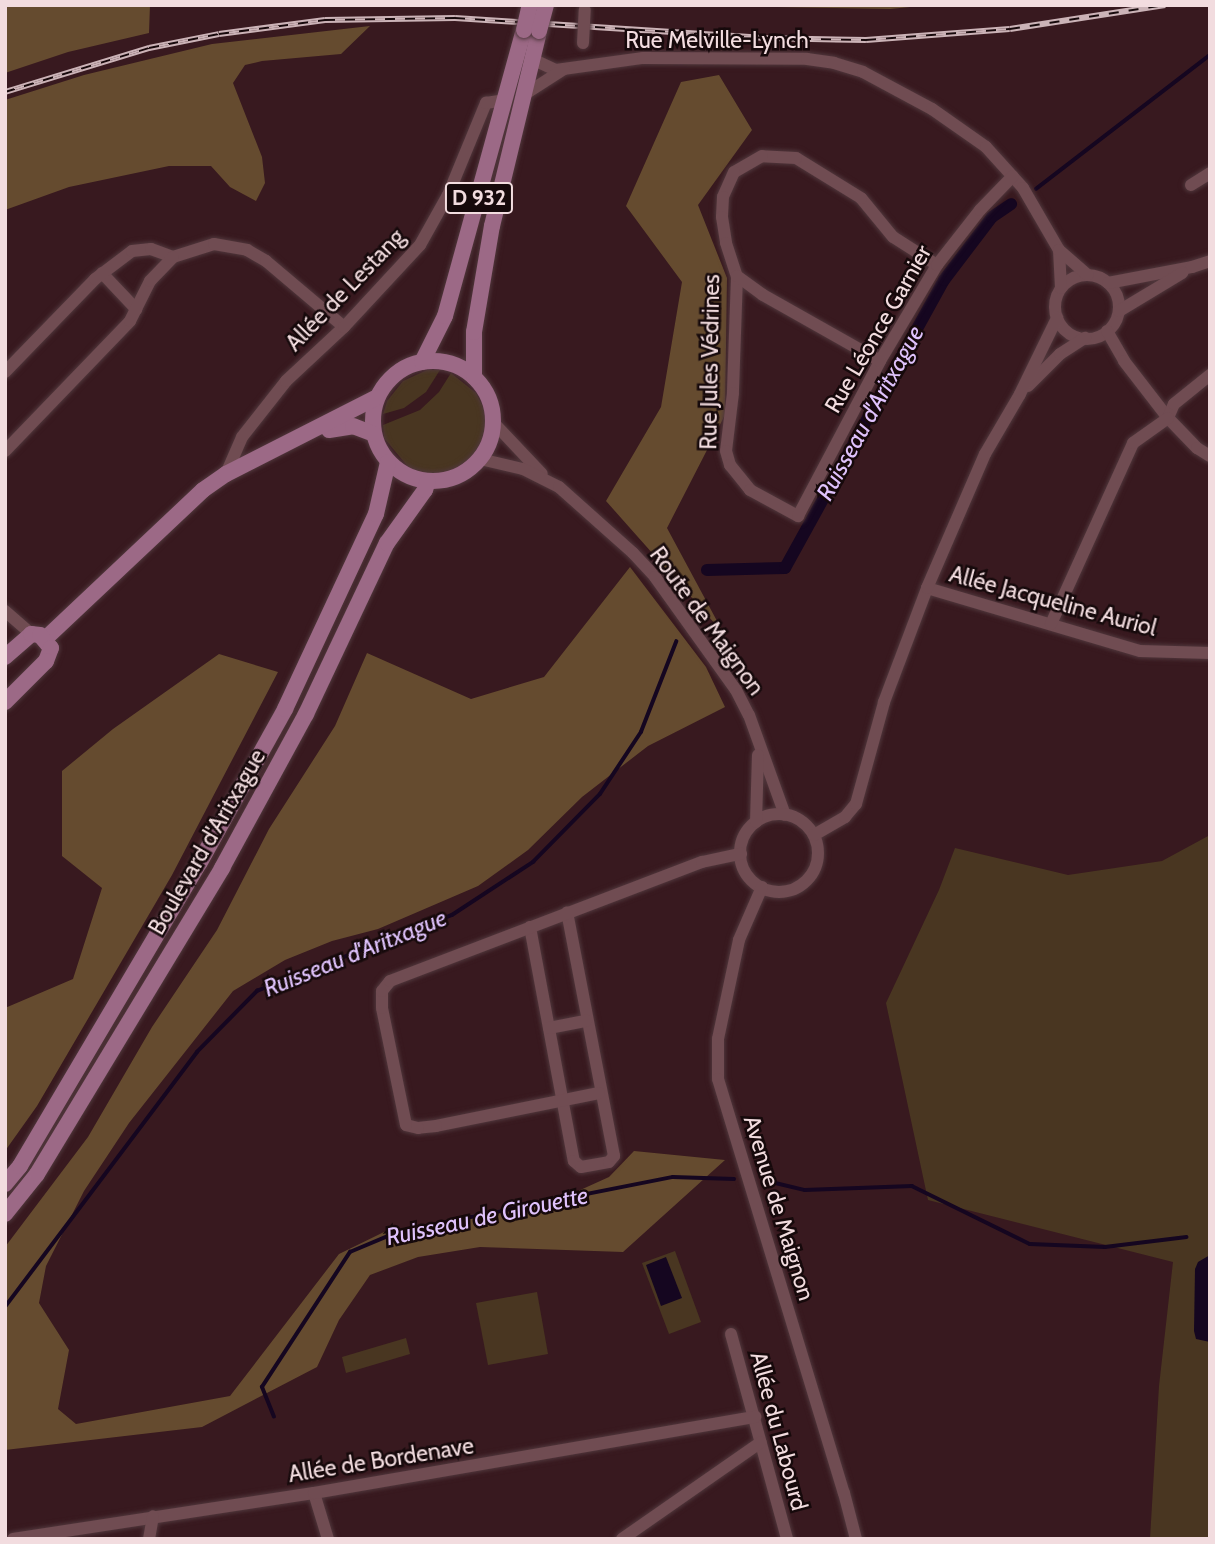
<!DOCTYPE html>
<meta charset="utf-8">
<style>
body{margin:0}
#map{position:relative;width:1215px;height:1544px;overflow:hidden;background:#38191f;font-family:Cabin,sans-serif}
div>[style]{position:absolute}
.green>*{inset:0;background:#493621}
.forest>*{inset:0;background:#654b2f}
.water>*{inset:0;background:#150620}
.stream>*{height:3.5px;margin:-1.75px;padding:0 1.75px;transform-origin:1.75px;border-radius:1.75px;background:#150620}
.canal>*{height:12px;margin:-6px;padding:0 6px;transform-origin:6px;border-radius:6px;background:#150620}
.roads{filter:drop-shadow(0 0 2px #50373c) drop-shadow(0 0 2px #50373c)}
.minor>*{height:12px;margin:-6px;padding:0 6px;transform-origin:6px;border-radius:6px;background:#704c52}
.minor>.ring{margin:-6px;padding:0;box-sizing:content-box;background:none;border:12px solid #704c52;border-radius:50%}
.major>*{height:16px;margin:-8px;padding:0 8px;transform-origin:8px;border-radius:8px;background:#9c6986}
.major>.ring{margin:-8px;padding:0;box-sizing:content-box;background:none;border:16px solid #9c6986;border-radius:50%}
.rail>*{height:6px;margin-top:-3px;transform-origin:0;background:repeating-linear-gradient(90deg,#16090b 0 10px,#cbb3b7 0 20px);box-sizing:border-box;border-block:2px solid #cbb3b7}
.bridges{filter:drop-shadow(0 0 2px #50373c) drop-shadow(0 0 2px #50373c)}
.minor-bridge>*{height:12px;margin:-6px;padding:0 6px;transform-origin:6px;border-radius:6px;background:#704c52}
.major-bridge>*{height:16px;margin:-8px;padding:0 8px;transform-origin:8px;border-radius:8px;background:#9c6986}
span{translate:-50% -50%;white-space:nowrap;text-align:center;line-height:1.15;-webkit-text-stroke:5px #16090b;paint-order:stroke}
.shield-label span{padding:2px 5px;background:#16090b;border:2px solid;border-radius:5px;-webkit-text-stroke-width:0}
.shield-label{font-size:21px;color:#f2dcdf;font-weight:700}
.street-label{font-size:23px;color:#f2dcdf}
.water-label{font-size:24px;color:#dfc2fc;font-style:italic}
.frame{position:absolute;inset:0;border:7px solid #f2dcdf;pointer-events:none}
</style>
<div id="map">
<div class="green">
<i style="clip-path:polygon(427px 370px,440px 370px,426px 392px,404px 408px,383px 414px,387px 401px,403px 381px)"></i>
<i style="clip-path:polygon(451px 373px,476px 393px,484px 409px,486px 426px,482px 443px,472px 458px,458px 469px,441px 474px,424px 473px,409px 468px,384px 438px,383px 425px,420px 410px,439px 392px)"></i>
<i style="clip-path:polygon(1210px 835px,1210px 1539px,1150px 1539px,1159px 1386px,1173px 1262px,928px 1200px,886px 1003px,939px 890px,955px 848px,1068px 875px,1162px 861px)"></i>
<i style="clip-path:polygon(675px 1251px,701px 1322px,669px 1334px,642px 1263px)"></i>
<i style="clip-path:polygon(537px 1292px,548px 1354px,488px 1365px,476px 1303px)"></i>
<i style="clip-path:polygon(406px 1338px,410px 1354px,346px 1373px,342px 1357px)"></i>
</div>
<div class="forest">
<i style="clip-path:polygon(5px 5px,150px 5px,149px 33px,68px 52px,5px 73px)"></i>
<i style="clip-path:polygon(672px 5px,930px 5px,890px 9px)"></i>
<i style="clip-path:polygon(370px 26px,341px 54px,262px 61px,245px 65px,233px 83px,262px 157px,265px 183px,256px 201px,230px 187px,211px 166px,169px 166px,69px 187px,5px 210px,5px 100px,84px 75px,212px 44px)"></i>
<i style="clip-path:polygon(719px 75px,752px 130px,698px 205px,727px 278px,725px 415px,667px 528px,724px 634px,606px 501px,661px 407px,682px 282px,626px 206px,681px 82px)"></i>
<i style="clip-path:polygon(630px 567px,706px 667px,725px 707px,648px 746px,582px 797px,528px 850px,478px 886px,378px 929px,332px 941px,285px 960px,233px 991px,129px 1123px,84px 1191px,46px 1266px,39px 1303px,69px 1350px,58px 1409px,76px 1424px,230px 1396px,339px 1254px,384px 1232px,567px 1196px,609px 1177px,634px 1151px,725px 1160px,623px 1252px,480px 1247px,418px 1257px,370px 1275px,339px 1320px,317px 1367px,202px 1427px,5px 1450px,5px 1247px,88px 1137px,152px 1027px,217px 930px,269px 829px,335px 726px,367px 653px,471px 699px,544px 677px)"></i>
<i style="clip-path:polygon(219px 654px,278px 672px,172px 875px,37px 1106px,5px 1151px,5px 1008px,73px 979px,102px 888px,62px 856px,62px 771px,113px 729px)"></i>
</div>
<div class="water">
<i style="clip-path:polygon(1210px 1255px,1210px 1342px,1196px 1339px,1194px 1331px,1195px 1269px,1198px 1262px)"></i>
<i style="clip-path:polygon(666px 1257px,682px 1298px,661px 1306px,646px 1265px)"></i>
</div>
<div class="stream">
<i style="left:1036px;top:189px;width:220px;rotate:-37.6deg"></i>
<i style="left:763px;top:1180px;width:43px;rotate:13.4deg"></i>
<i style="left:805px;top:1190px;width:107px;rotate:-2.1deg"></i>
<i style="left:912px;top:1186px;width:131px;rotate:26.2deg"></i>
<i style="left:1030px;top:1244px;width:75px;rotate:2.3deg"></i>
<i style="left:1105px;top:1247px;width:82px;rotate:-7deg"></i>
<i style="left:5px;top:1307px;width:319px;rotate:-53deg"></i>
<i style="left:197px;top:1052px;width:86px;rotate:-45.5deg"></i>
<i style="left:257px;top:991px;width:209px;rotate:-21.3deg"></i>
<i style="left:452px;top:915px;width:97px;rotate:-33.2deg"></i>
<i style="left:533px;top:862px;width:95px;rotate:-45.4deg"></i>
<i style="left:600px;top:794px;width:74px;rotate:-56.5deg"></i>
<i style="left:641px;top:732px;width:97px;rotate:-68.7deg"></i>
<i style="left:274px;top:1417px;width:32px;rotate:-112deg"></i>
<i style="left:262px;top:1387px;width:161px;rotate:-56.9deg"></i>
<i style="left:350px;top:1252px;width:54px;rotate:-22.8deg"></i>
<i style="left:400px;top:1231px;width:278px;rotate:-11.2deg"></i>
<i style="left:673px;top:1177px;width:61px;rotate:1.9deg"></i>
</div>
<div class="canal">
<i style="left:707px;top:570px;width:78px;rotate:-1.5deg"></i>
<i style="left:785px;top:568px;width:329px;rotate:-61.1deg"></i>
<i style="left:944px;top:280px;width:79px;rotate:-52.7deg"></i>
<i style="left:992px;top:217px;width:23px;rotate:-34deg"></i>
</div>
<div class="roads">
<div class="minor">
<i style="left:532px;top:59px;width:26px;rotate:25deg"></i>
<i style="left:556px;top:70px;width:88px;rotate:-7.9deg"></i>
<i style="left:643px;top:58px;width:164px;rotate:0.3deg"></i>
<i style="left:807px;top:59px;width:27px;rotate:8deg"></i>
<i style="left:834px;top:63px;width:30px;rotate:17deg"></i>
<i style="left:863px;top:72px;width:78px;rotate:28.2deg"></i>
<i style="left:932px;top:109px;width:66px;rotate:35.1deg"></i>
<i style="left:986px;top:147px;width:55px;rotate:47.9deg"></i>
<i style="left:1023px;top:188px;width:72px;rotate:59.9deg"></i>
<i style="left:522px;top:96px;width:50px;rotate:-32.7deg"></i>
<i style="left:1191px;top:185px;width:22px;rotate:-32deg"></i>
<i style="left:937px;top:265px;width:52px;rotate:-147.5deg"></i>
<i style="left:893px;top:237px;width:50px;rotate:-129.4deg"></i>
<i style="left:861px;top:198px;width:76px;rotate:-148.4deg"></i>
<i style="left:796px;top:158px;width:34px;rotate:-177deg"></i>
<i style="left:762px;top:156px;width:32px;rotate:150deg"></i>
<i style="left:734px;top:172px;width:27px;rotate:114deg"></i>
<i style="left:723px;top:197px;width:20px;rotate:93deg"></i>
<i style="left:722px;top:217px;width:26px;rotate:81deg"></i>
<i style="left:726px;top:243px;width:35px;rotate:72deg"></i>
<i style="left:737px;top:276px;width:117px;rotate:92deg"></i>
<i style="left:733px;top:393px;width:58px;rotate:96.9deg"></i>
<i style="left:726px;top:451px;width:15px;rotate:74deg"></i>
<i style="left:730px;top:465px;width:32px;rotate:51deg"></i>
<i style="left:750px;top:490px;width:55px;rotate:28.4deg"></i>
<i style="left:798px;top:516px;width:175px;rotate:-62.1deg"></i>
<i style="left:880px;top:361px;width:112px;rotate:-59.3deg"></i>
<i style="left:937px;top:265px;width:70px;rotate:-52deg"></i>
<i style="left:980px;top:210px;width:47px;rotate:-45.9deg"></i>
<i style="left:102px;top:273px;width:50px;rotate:46.6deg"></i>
<i class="ring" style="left:1055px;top:275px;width:52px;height:52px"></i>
<i style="left:737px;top:276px;width:32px;rotate:36deg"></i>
<i style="left:763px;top:295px;width:134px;rotate:29.4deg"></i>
<i style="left:1108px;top:283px;width:86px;rotate:-10.8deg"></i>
<i style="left:1192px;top:267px;width:19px;rotate:-18deg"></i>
<i style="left:1061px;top:288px;width:38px;rotate:-93deg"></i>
<i style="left:1059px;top:250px;width:38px;rotate:41deg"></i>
<i style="left:1119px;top:311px;width:74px;rotate:-31.1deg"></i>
<i style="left:1107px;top:331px;width:34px;rotate:60deg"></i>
<i style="left:1124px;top:361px;width:72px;rotate:52.3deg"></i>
<i style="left:1168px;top:418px;width:42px;rotate:46deg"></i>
<i style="left:1197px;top:448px;width:15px;rotate:32deg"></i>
<i style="left:5px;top:372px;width:129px;rotate:-45.9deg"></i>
<i style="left:95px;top:279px;width:46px;rotate:-37.1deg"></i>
<i style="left:132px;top:251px;width:19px;rotate:-6deg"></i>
<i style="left:151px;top:249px;width:23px;rotate:20deg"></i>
<i style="left:173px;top:257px;width:43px;rotate:-17.6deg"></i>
<i style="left:214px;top:244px;width:34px;rotate:10deg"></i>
<i style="left:247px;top:250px;width:22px;rotate:30deg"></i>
<i style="left:266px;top:261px;width:102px;rotate:40.2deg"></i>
<i style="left:1028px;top:386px;width:45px;rotate:-45deg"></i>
<i style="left:1060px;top:354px;width:30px;rotate:-33deg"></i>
<i style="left:1168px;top:418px;width:15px;rotate:-67deg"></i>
<i style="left:1174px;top:404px;width:46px;rotate:-38.9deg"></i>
<i style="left:493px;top:422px;width:71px;rotate:46.7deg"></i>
<i style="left:5px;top:451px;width:180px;rotate:-46.1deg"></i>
<i style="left:130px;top:321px;width:45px;rotate:-63.4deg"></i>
<i style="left:150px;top:281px;width:33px;rotate:-46deg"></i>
<i style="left:480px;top:459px;width:44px;rotate:13.1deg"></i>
<i style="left:523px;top:469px;width:40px;rotate:26.6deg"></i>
<i style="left:559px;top:487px;width:99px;rotate:41.7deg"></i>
<i style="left:633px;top:553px;width:33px;rotate:47deg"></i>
<i style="left:655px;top:577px;width:139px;rotate:54.4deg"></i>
<i style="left:736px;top:690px;width:28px;rotate:63deg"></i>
<i style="left:749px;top:715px;width:106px;rotate:70.2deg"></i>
<i style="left:226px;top:474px;width:40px;rotate:-66.6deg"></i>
<i style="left:242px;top:437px;width:71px;rotate:-51.8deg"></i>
<i style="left:286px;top:381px;width:79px;rotate:-43deg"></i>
<i style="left:344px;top:327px;width:112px;rotate:-47.2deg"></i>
<i style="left:420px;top:245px;width:57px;rotate:-60.8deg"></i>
<i style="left:448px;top:195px;width:100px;rotate:-67.6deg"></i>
<i style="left:486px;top:103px;width:20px;rotate:-9deg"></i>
<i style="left:927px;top:588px;width:222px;rotate:16.5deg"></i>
<i style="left:1140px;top:651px;width:70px;rotate:1.6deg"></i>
<i style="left:5px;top:611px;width:35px;rotate:41deg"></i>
<i style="left:1051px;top:624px;width:199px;rotate:-65.6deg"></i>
<i style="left:1133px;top:443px;width:43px;rotate:-35.5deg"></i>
<i class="ring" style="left:740px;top:814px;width:66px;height:66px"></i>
<i style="left:756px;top:822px;width:67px;rotate:-88.3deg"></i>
<i style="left:814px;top:835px;width:36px;rotate:-30deg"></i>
<i style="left:845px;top:817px;width:17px;rotate:-50deg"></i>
<i style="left:856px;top:804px;width:106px;rotate:-74.6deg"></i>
<i style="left:884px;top:702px;width:122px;rotate:-69.3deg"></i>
<i style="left:927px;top:588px;width:146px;rotate:-66.6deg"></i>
<i style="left:985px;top:454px;width:69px;rotate:-59.7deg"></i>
<i style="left:1020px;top:394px;width:85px;rotate:-64deg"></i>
<i style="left:762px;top:887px;width:58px;rotate:113.5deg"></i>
<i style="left:739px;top:940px;width:101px;rotate:102deg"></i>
<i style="left:718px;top:1039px;width:40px;rotate:90deg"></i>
<i style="left:718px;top:1079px;width:433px;rotate:73.1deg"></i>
<i style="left:844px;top:1493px;width:48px;rotate:75.4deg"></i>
<i style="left:530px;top:927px;width:238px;rotate:79.4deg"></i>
<i style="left:574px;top:1161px;width:9px;rotate:41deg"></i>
<i style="left:581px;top:1167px;width:28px;rotate:-10deg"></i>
<i style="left:609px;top:1162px;width:8px;rotate:-50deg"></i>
<i style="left:614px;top:1156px;width:248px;rotate:-100.9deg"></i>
<i style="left:549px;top:1028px;width:38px;rotate:-11deg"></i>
<i style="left:599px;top:1093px;width:166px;rotate:168.6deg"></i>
<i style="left:436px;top:1126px;width:18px;rotate:174deg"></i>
<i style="left:418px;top:1128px;width:12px;rotate:-166deg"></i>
<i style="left:406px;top:1125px;width:119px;rotate:-101.6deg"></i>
<i style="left:382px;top:1008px;width:17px;rotate:-90deg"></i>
<i style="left:382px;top:991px;width:13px;rotate:-51deg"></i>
<i style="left:390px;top:981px;width:334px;rotate:-20.9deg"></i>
<i style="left:702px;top:862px;width:40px;rotate:-12deg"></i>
<i style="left:731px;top:1334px;width:213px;rotate:74.7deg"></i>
<i style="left:314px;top:1493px;width:48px;rotate:73.1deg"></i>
<i style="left:13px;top:1539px;width:304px;rotate:-8.7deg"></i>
<i style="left:314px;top:1493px;width:448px;rotate:-9.8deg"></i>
<i style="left:149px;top:1539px;width:23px;rotate:-80deg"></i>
<i style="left:622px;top:1539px;width:169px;rotate:-34.9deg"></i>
</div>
<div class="major">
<i class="ring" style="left:373px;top:361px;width:104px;height:104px"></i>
<i style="left:422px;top:362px;width:51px;rotate:-63.4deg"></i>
<i style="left:445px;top:316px;width:297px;rotate:-74.6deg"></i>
<i style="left:474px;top:377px;width:45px;rotate:-90deg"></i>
<i style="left:474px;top:332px;width:108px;rotate:-80.4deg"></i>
<i style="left:492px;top:226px;width:201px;rotate:-76.4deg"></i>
<i style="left:329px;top:430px;width:24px;rotate:-9deg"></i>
<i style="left:353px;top:426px;width:22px;rotate:21deg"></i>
<i style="left:45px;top:639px;width:217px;rotate:-43.3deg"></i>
<i style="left:203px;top:490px;width:28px;rotate:-35deg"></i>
<i style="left:226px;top:474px;width:169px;rotate:-27deg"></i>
<i style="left:5px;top:657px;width:35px;rotate:-41deg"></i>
<i style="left:31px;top:634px;width:9px;rotate:6deg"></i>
<i style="left:40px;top:635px;width:17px;rotate:50deg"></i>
<i style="left:51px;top:648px;width:14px;rotate:111deg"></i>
<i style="left:46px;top:661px;width:58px;rotate:135deg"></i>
<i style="left:5px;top:1184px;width:23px;rotate:-50deg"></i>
<i style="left:20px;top:1166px;width:353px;rotate:-59.4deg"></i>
<i style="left:200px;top:862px;width:175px;rotate:-60.9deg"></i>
<i style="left:285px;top:709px;width:215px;rotate:-65deg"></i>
<i style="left:376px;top:514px;width:53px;rotate:-77deg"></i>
<i style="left:5px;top:1214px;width:51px;rotate:-51.3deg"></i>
<i style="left:37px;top:1174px;width:358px;rotate:-58.8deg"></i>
<i style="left:222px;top:868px;width:175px;rotate:-61.4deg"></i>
<i style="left:306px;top:714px;width:189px;rotate:-64.7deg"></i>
<i style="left:387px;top:543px;width:65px;rotate:-54.4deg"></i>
<i style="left:425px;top:490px;width:9px;rotate:-72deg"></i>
</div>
</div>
<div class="rail">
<i style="left:5px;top:92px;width:151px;rotate:-17deg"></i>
<i style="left:149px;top:48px;width:71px;rotate:-11.3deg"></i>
<i style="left:219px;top:34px;width:107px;rotate:-7.5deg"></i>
<i style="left:325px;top:20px;width:130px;rotate:-0.9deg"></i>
<i style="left:455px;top:18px;width:307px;rotate:3.7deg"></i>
<i style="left:761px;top:38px;width:105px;rotate:1.1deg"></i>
<i style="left:866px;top:40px;width:144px;rotate:-4.4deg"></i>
<i style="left:1010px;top:29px;width:157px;rotate:-8.8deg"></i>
</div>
<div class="bridges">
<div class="minor-bridge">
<i style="left:583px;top:43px;width:33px;rotate:-87deg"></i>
</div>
<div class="major-bridge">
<i style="left:524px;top:30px;width:26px;rotate:-77deg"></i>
<i style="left:539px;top:31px;width:27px;rotate:-75deg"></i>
</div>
</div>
<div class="shield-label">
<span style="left:479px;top:198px">D 932</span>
</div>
<div class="street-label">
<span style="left:717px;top:40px">Rue Melville-Lynch</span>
<span style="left:345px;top:290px;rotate:-46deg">Allée de Lestang</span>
<span style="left:878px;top:329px;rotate:-60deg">Rue Léonce Garnier</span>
<span style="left:710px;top:362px;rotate:-89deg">Rue Jules Védrines</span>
<span style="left:1053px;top:601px;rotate:15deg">Allée Jacqueline Auriol</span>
<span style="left:707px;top:621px;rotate:54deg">Route de Maignon</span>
<span style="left:207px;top:842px;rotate:-60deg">Boulevard d'Aritxague</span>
<span style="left:779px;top:1208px;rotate:73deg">Avenue de Maignon</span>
<span style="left:779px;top:1431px;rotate:75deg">Allée du Labourd</span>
<span style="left:381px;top:1460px;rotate:-9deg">Allée de Bordenave</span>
</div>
<div class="water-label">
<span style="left:870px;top:413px;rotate:-61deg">Ruisseau d'Aritxague</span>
<span style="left:355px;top:953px;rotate:-22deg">Ruisseau d'Aritxague</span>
<span style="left:487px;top:1216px;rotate:-12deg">Ruisseau de Girouette</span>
</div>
<div class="frame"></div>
</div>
